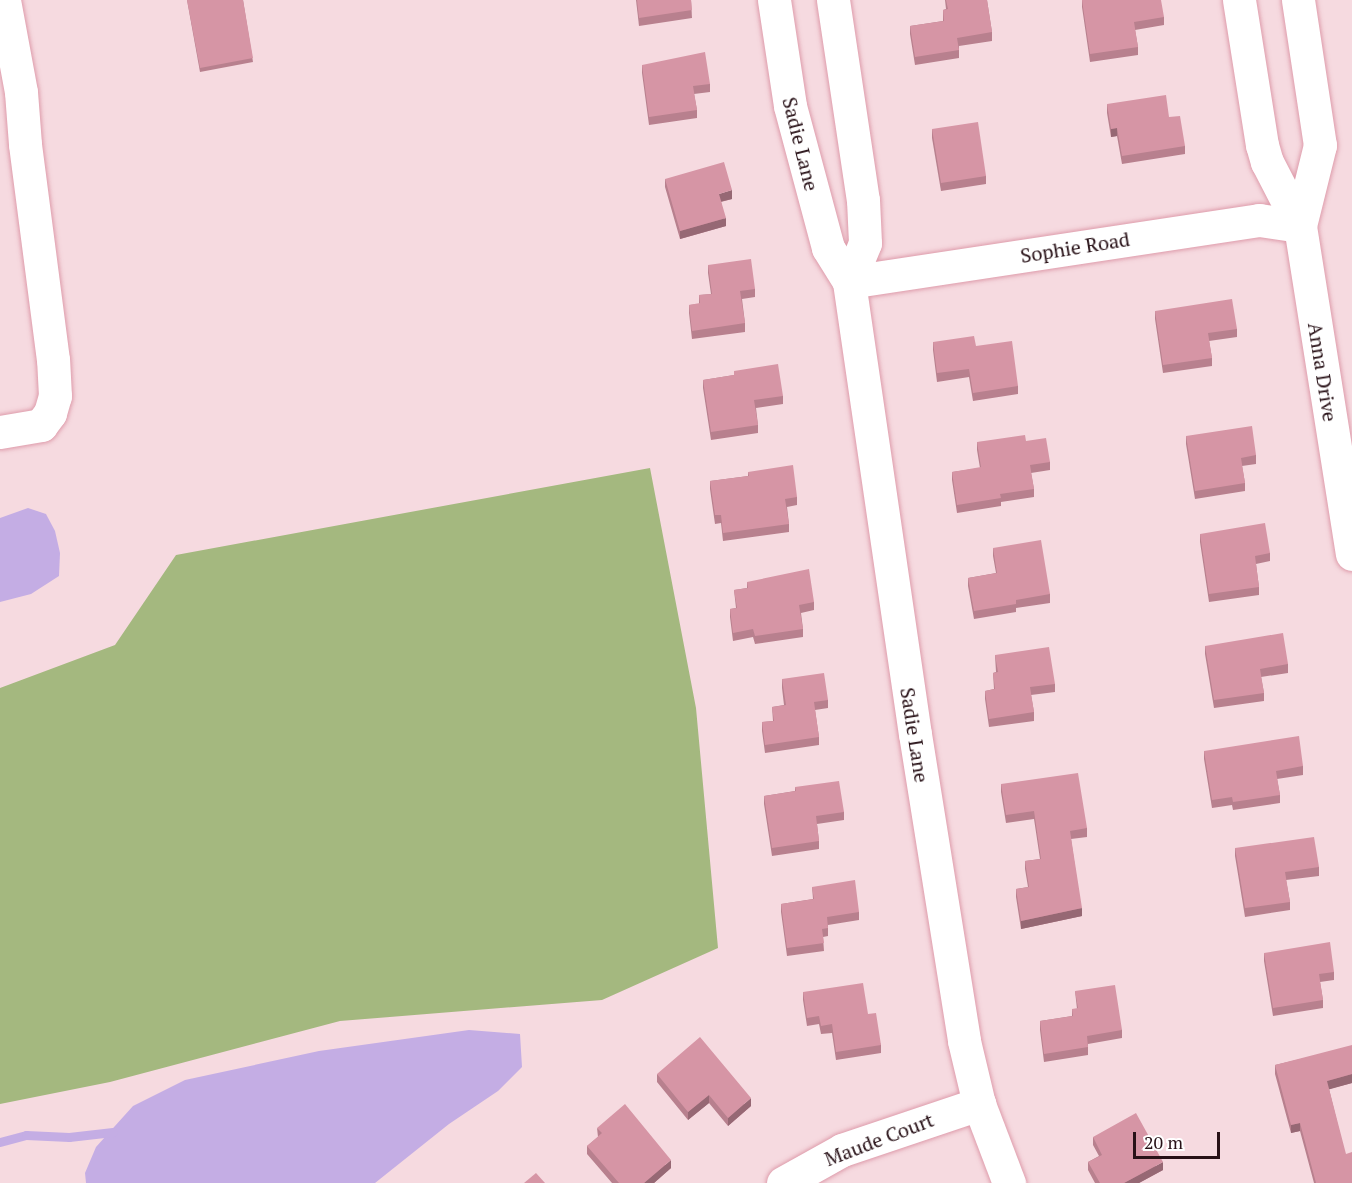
<!DOCTYPE html>
<style>
body{margin:0}
#map{position:relative;width:1352px;height:1183px;overflow:hidden;background:#f6dae0;font-family:"PT Serif",serif}
div>[style]{position:absolute}
.forest>*{inset:0;background:#a4b87f}
.water>*{inset:0;background:#c4ade4}
.stream>*{height:9px;margin:-4.5px;padding:0 4.5px;transform-origin:4.5px;border-radius:4.5px;background:#c4ade4}
.roads{filter:drop-shadow(0 0 2px #de9cab) drop-shadow(0 0 2px #de9cab)}
.minor>*{height:33px;margin:-16.5px;padding:0 16.5px;transform-origin:16.5px;border-radius:16.5px;background:#fff}
.wall>*{inset:0;background:#b8808e}
.shaded-wall>*{inset:0;background:#966874}
.building>*{inset:0;background:#d695a5}
span{translate:-50% -50%;white-space:nowrap;text-align:center;line-height:1.15;-webkit-text-stroke:4.5px #fff;paint-order:stroke}
.street-label{font-size:20px;color:#281117}
.scale{position:absolute;left:1133px;top:1132px;width:87px;height:27px;box-sizing:border-box;border:3px solid #281117;border-top:0;padding-left:8px;font-size:18px;line-height:21px;white-space:nowrap;color:#281117;-webkit-text-stroke:4px #fff;paint-order:stroke}
</style>
<div id="map">
<div class="forest">
<i style="clip-path:polygon(650px 468px,696px 708px,718px 948px,602px 1000px,340px 1021px,110px 1082px,0 1104px,0 688px,115px 645px,176px 555px)"></i>
</div>
<div class="water">
<i style="clip-path:polygon(28px 508px,46px 514px,55px 531px,60px 553px,59px 576px,31px 594px,0 602px,0 518px)"></i>
<i style="clip-path:polygon(469px 1030px,520px 1034px,522px 1067px,498px 1091px,449px 1124px,375px 1183px,86px 1183px,85px 1173px,96px 1147px,133px 1106px,185px 1080px,319px 1051px)"></i>
</div>
<div class="stream">
<i style="left:0;top:1142px;width:27px;rotate:-15deg"></i>
<i style="left:26px;top:1135px;width:43px;rotate:2.7deg"></i>
<i style="left:69px;top:1137px;width:44px;rotate:-6.5deg"></i>
</div>
<div class="roads">
<div class="minor">
<i style="left:774px;top:0;width:107px;rotate:81.4deg"></i>
<i style="left:790px;top:106px;width:147px;rotate:75deg"></i>
<i style="left:828px;top:248px;width:40px;rotate:58deg"></i>
<i style="left:849px;top:282px;width:457px;rotate:81.7deg"></i>
<i style="left:915px;top:734px;width:311px;rotate:80.9deg"></i>
<i style="left:964px;top:1041px;width:65px;rotate:76.6deg"></i>
<i style="left:979px;top:1104px;width:85px;rotate:69.2deg"></i>
<i style="left:833px;top:0;width:202px;rotate:81.5deg"></i>
<i style="left:863px;top:200px;width:43px;rotate:87.3deg"></i>
<i style="left:865px;top:243px;width:42px;rotate:112.3deg"></i>
<i style="left:1239px;top:0;width:147px;rotate:81deg"></i>
<i style="left:1262px;top:145px;width:18px;rotate:74deg"></i>
<i style="left:1267px;top:162px;width:72px;rotate:62.7deg"></i>
<i style="left:1300px;top:226px;width:332px;rotate:81deg"></i>
<i style="left:1298px;top:0;width:147px;rotate:81.4deg"></i>
<i style="left:1320px;top:145px;width:83px;rotate:103.9deg"></i>
<i style="left:849px;top:282px;width:415px;rotate:-8.6deg"></i>
<i style="left:1259px;top:220px;width:41px;rotate:8.3deg"></i>
<i style="left:0;top:432px;width:42px;rotate:-9.7deg"></i>
<i style="left:41px;top:425px;width:15px;rotate:-53deg"></i>
<i style="left:50px;top:413px;width:18px;rotate:-74deg"></i>
<i style="left:55px;top:396px;width:36px;rotate:-93deg"></i>
<i style="left:53px;top:360px;width:218px;rotate:-97.4deg"></i>
<i style="left:25px;top:144px;width:52px;rotate:-94.4deg"></i>
<i style="left:21px;top:92px;width:94px;rotate:-100.5deg"></i>
<i style="left:783px;top:1183px;width:68px;rotate:-29.2deg"></i>
<i style="left:842px;top:1150px;width:145px;rotate:-18.6deg"></i>
</div>
</div>
<div class="wall">
<i style="clip-path:polygon(187px 0,243px 0,253px 62px,200px 72px)"></i>
<i style="clip-path:polygon(636px 0,691px 0,692px 18px,639px 26px)"></i>
<i style="clip-path:polygon(945px 0,987px 0,992px 32px,992px 41px,959px 46px,959px 58px,915px 65px,910px 34px,910px 26px,943px 21px,943px 10px,946px 9px)"></i>
<i style="clip-path:polygon(1082px 0,1164px 17px,1164px 25px,1135px 30px,1138px 47px,1138px 55px,1090px 62px,1082px 7px)"></i>
<i style="clip-path:polygon(642px 65px,710px 84px,710px 92px,694px 94px,697px 110px,697px 118px,649px 125px,642px 73px)"></i>
<i style="clip-path:polygon(1107px 104px,1185px 146px,1185px 154px,1122px 164px,1117px 136px,1111px 137px,1107px 113px)"></i>
<i style="clip-path:polygon(932px 129px,986px 176px,986px 184px,941px 191px,932px 138px)"></i>
<i style="clip-path:polygon(665px 179px,732px 199px,721px 202px,726px 226px,680px 239px,665px 187px)"></i>
<i style="clip-path:polygon(708px 265px,755px 289px,755px 297px,742px 299px,745px 323px,745px 332px,692px 339px,689px 313px,689px 305px,699px 304px,699px 295px,711px 294px,708px 273px)"></i>
<i style="clip-path:polygon(1155px 311px,1237px 329px,1237px 337px,1209px 341px,1212px 358px,1212px 366px,1163px 373px,1155px 319px)"></i>
<i style="clip-path:polygon(933px 342px,976px 346px,1018px 386px,1018px 394px,973px 401px,969px 377px,937px 382px,933px 350px)"></i>
<i style="clip-path:polygon(734px 371px,783px 396px,783px 404px,756px 408px,758px 425px,758px 433px,711px 440px,703px 388px,703px 380px,734px 375px)"></i>
<i style="clip-path:polygon(1186px 436px,1256px 455px,1256px 464px,1242px 466px,1245px 483px,1245px 491px,1195px 499px,1186px 444px)"></i>
<i style="clip-path:polygon(1026px 441px,1050px 462px,1050px 470px,1031px 473px,1034px 489px,1034px 497px,1001px 502px,1001px 506px,957px 513px,952px 480px,952px 472px,980px 468px,977px 450px,977px 442px)"></i>
<i style="clip-path:polygon(748px 472px,797px 497px,797px 505px,787px 507px,789px 524px,789px 532px,723px 541px,721px 523px,715px 524px,710px 489px,710px 481px,748px 476px)"></i>
<i style="clip-path:polygon(1200px 534px,1270px 553px,1270px 561px,1256px 564px,1259px 587px,1259px 595px,1209px 602px,1200px 542px)"></i>
<i style="clip-path:polygon(993px 548px,1050px 594px,1050px 603px,1016px 608px,1016px 612px,974px 619px,968px 586px,968px 578px,996px 573px,993px 556px)"></i>
<i style="clip-path:polygon(747px 582px,814px 602px,814px 610px,801px 613px,803px 629px,803px 637px,755px 644px,753px 637px,733px 641px,730px 617px,730px 609px,736px 608px,734px 590px,747px 588px)"></i>
<i style="clip-path:polygon(1205px 646px,1288px 664px,1288px 673px,1261px 677px,1264px 693px,1264px 701px,1214px 708px,1205px 654px)"></i>
<i style="clip-path:polygon(995px 655px,1055px 684px,1055px 692px,1031px 695px,1034px 712px,1034px 721px,989px 727px,985px 699px,985px 691px,994px 689px,993px 673px,996px 672px)"></i>
<i style="clip-path:polygon(782px 679px,828px 700px,828px 708px,815px 710px,819px 737px,819px 745px,765px 753px,762px 731px,762px 722px,773px 721px,772px 707px,784px 705px,782px 688px)"></i>
<i style="clip-path:polygon(1204px 751px,1303px 766px,1303px 775px,1277px 779px,1280px 795px,1280px 803px,1233px 810px,1232px 805px,1212px 808px,1204px 759px)"></i>
<i style="clip-path:polygon(1001px 784px,1087px 828px,1087px 837px,1071px 839px,1082px 916px,1021px 929px,1016px 897px,1016px 889px,1028px 887px,1025px 869px,1025px 861px,1040px 859px,1034px 819px,1006px 823px,1001px 792px)"></i>
<i style="clip-path:polygon(795px 787px,844px 812px,844px 820px,817px 824px,819px 841px,819px 849px,772px 856px,764px 804px,764px 796px,795px 791px)"></i>
<i style="clip-path:polygon(1235px 848px,1319px 867px,1319px 876px,1286px 880px,1290px 902px,1290px 910px,1245px 917px,1235px 856px)"></i>
<i style="clip-path:polygon(812px 887px,859px 912px,859px 920px,828px 925px,828px 936px,823px 937px,824px 951px,787px 956px,781px 912px,781px 904px,813px 899px)"></i>
<i style="clip-path:polygon(1264px 953px,1334px 972px,1334px 980px,1320px 982px,1323px 1000px,1323px 1008px,1273px 1016px,1264px 961px)"></i>
<i style="clip-path:polygon(1075px 991px,1122px 1030px,1122px 1038px,1088px 1044px,1088px 1055px,1044px 1062px,1040px 1030px,1040px 1021px,1072px 1016px,1072px 1009px,1077px 1009px)"></i>
<i style="clip-path:polygon(803px 992px,868px 1014px,881px 1045px,881px 1053px,836px 1060px,832px 1033px,821px 1034px,819px 1024px,807px 1026px,803px 1000px)"></i>
<i style="clip-path:polygon(1352px 1047px,1352px 1083px,1329px 1089px,1352px 1183px,1314px 1183px,1300px 1131px,1291px 1133px,1275px 1074px,1275px 1065px)"></i>
<i style="clip-path:polygon(657px 1074px,751px 1106px,728px 1126px,709px 1103px,688px 1120px,657px 1082px)"></i>
<i style="clip-path:polygon(597px 1128px,671px 1168px,654px 1183px,612px 1183px,587px 1154px,587px 1146px,598px 1137px)"></i>
<i style="clip-path:polygon(1093px 1137px,1163px 1170px,1139px 1183px,1095px 1183px,1088px 1170px,1088px 1162px,1099px 1156px,1093px 1145px)"></i>
</div>
<div class="shaded-wall">
<i style="clip-path:polygon(1117px 128px,1117px 136px,1111px 137px,1111px 129px)"></i>
<i style="clip-path:polygon(732px 190px,732px 199px,719px 202px,719px 194px)"></i>
<i style="clip-path:polygon(726px 218px,726px 226px,680px 239px,680px 231px)"></i>
<i style="clip-path:polygon(1082px 908px,1082px 916px,1021px 929px,1021px 921px)"></i>
<i style="clip-path:polygon(1352px 1074px,1352px 1083px,1327px 1090px,1327px 1081px)"></i>
<i style="clip-path:polygon(709px 1095px,709px 1103px,688px 1120px,688px 1112px)"></i>
<i style="clip-path:polygon(751px 1098px,751px 1106px,728px 1126px,728px 1118px)"></i>
<i style="clip-path:polygon(1300px 1123px,1300px 1131px,1291px 1133px,1291px 1125px)"></i>
<i style="clip-path:polygon(671px 1160px,671px 1168px,654px 1183px,644px 1183px)"></i>
<i style="clip-path:polygon(1163px 1162px,1163px 1170px,1139px 1183px,1124px 1183px)"></i>
</div>
<div class="building">
<i style="clip-path:polygon(187px 0,243px 0,253px 58px,200px 68px)"></i>
<i style="clip-path:polygon(637px 0,691px 0,692px 10px,639px 18px)"></i>
<i style="clip-path:polygon(946px 0,987px 0,992px 32px,957px 38px,959px 50px,915px 57px,910px 26px,944px 21px,943px 10px,948px 9px)"></i>
<i style="clip-path:polygon(1082px 0,1161px 0,1164px 17px,1134px 22px,1138px 47px,1090px 54px)"></i>
<i style="clip-path:polygon(705px 52px,710px 84px,693px 86px,697px 110px,649px 117px,642px 65px)"></i>
<i style="clip-path:polygon(1166px 95px,1169px 117px,1180px 116px,1185px 146px,1122px 156px,1117px 128px,1111px 129px,1107px 104px)"></i>
<i style="clip-path:polygon(978px 122px,986px 176px,941px 183px,932px 129px)"></i>
<i style="clip-path:polygon(724px 162px,732px 190px,719px 194px,726px 218px,680px 231px,665px 179px)"></i>
<i style="clip-path:polygon(751px 259px,755px 289px,740px 291px,745px 323px,692px 331px,689px 305px,700px 303px,699px 295px,712px 294px,708px 265px)"></i>
<i style="clip-path:polygon(1232px 299px,1237px 329px,1208px 333px,1212px 358px,1163px 365px,1155px 311px)"></i>
<i style="clip-path:polygon(974px 336px,976px 346px,1012px 341px,1018px 386px,973px 393px,969px 369px,937px 373px,933px 342px)"></i>
<i style="clip-path:polygon(778px 364px,783px 396px,754px 400px,758px 425px,711px 432px,703px 380px,734px 375px,734px 371px)"></i>
<i style="clip-path:polygon(1252px 426px,1256px 455px,1241px 458px,1245px 483px,1195px 491px,1186px 436px)"></i>
<i style="clip-path:polygon(1025px 435px,1026px 441px,1046px 438px,1050px 462px,1030px 465px,1034px 489px,1000px 494px,1001px 498px,957px 505px,952px 472px,981px 467px,977px 442px)"></i>
<i style="clip-path:polygon(793px 465px,797px 497px,785px 499px,789px 524px,723px 533px,721px 515px,715px 515px,710px 481px,749px 476px,748px 472px)"></i>
<i style="clip-path:polygon(1265px 523px,1270px 553px,1255px 556px,1259px 587px,1209px 594px,1200px 534px)"></i>
<i style="clip-path:polygon(1041px 540px,1050px 594px,1016px 600px,1016px 604px,974px 611px,968px 578px,997px 573px,993px 548px)"></i>
<i style="clip-path:polygon(809px 569px,814px 602px,799px 605px,803px 629px,755px 636px,753px 629px,733px 633px,730px 609px,737px 608px,734px 590px,748px 588px,747px 582px)"></i>
<i style="clip-path:polygon(1283px 633px,1288px 664px,1260px 669px,1264px 693px,1214px 700px,1205px 646px)"></i>
<i style="clip-path:polygon(1049px 647px,1055px 684px,1030px 687px,1034px 712px,989px 719px,985px 691px,995px 689px,993px 673px,998px 672px,995px 655px)"></i>
<i style="clip-path:polygon(824px 673px,828px 700px,814px 702px,819px 737px,765px 745px,762px 722px,774px 721px,772px 707px,786px 705px,782px 679px)"></i>
<i style="clip-path:polygon(1299px 736px,1303px 766px,1276px 771px,1280px 795px,1233px 802px,1232px 797px,1212px 800px,1204px 751px)"></i>
<i style="clip-path:polygon(1078px 773px,1087px 828px,1070px 831px,1082px 908px,1021px 921px,1016px 889px,1029px 887px,1025px 861px,1041px 859px,1034px 811px,1006px 815px,1001px 784px)"></i>
<i style="clip-path:polygon(839px 781px,844px 812px,816px 816px,819px 841px,772px 848px,764px 796px,796px 791px,795px 787px)"></i>
<i style="clip-path:polygon(1314px 837px,1319px 867px,1285px 872px,1290px 902px,1245px 908px,1235px 848px)"></i>
<i style="clip-path:polygon(855px 880px,859px 912px,827px 917px,828px 928px,822px 929px,824px 943px,787px 948px,781px 904px,814px 899px,812px 887px)"></i>
<i style="clip-path:polygon(1330px 942px,1334px 972px,1319px 974px,1323px 1000px,1273px 1008px,1264px 953px)"></i>
<i style="clip-path:polygon(863px 983px,868px 1014px,876px 1013px,881px 1045px,836px 1052px,832px 1024px,821px 1026px,819px 1016px,807px 1018px,803px 992px)"></i>
<i style="clip-path:polygon(1115px 985px,1122px 1030px,1087px 1036px,1088px 1047px,1044px 1054px,1040px 1021px,1073px 1016px,1072px 1009px,1078px 1008px,1075px 991px)"></i>
<i style="clip-path:polygon(700px 1037px,751px 1098px,728px 1118px,709px 1095px,688px 1112px,657px 1074px)"></i>
<i style="clip-path:polygon(1352px 1045px,1352px 1074px,1327px 1081px,1346px 1154px,1352px 1152px,1352px 1183px,1316px 1183px,1300px 1123px,1291px 1125px,1275px 1065px)"></i>
<i style="clip-path:polygon(625px 1104px,671px 1160px,644px 1183px,619px 1183px,587px 1146px,602px 1133px,597px 1128px)"></i>
<i style="clip-path:polygon(1136px 1113px,1163px 1162px,1124px 1183px,1100px 1183px,1088px 1162px,1102px 1155px,1093px 1137px)"></i>
<i style="clip-path:polygon(536px 1173px,545px 1183px,524px 1183px)"></i>
</div>
<div class="street-label">
<span style="left:801px;top:144px;rotate:76deg">Sadie Lane</span>
<span style="left:1075px;top:247px;rotate:-9deg">Sophie Road</span>
<span style="left:1323px;top:372px;rotate:81deg">Anna Drive</span>
<span style="left:915px;top:735px;rotate:81deg">Sadie Lane</span>
<span style="left:879px;top:1139px;rotate:-21deg">Maude Court</span>
</div>
<div class="scale">20 m</div>
</div>
